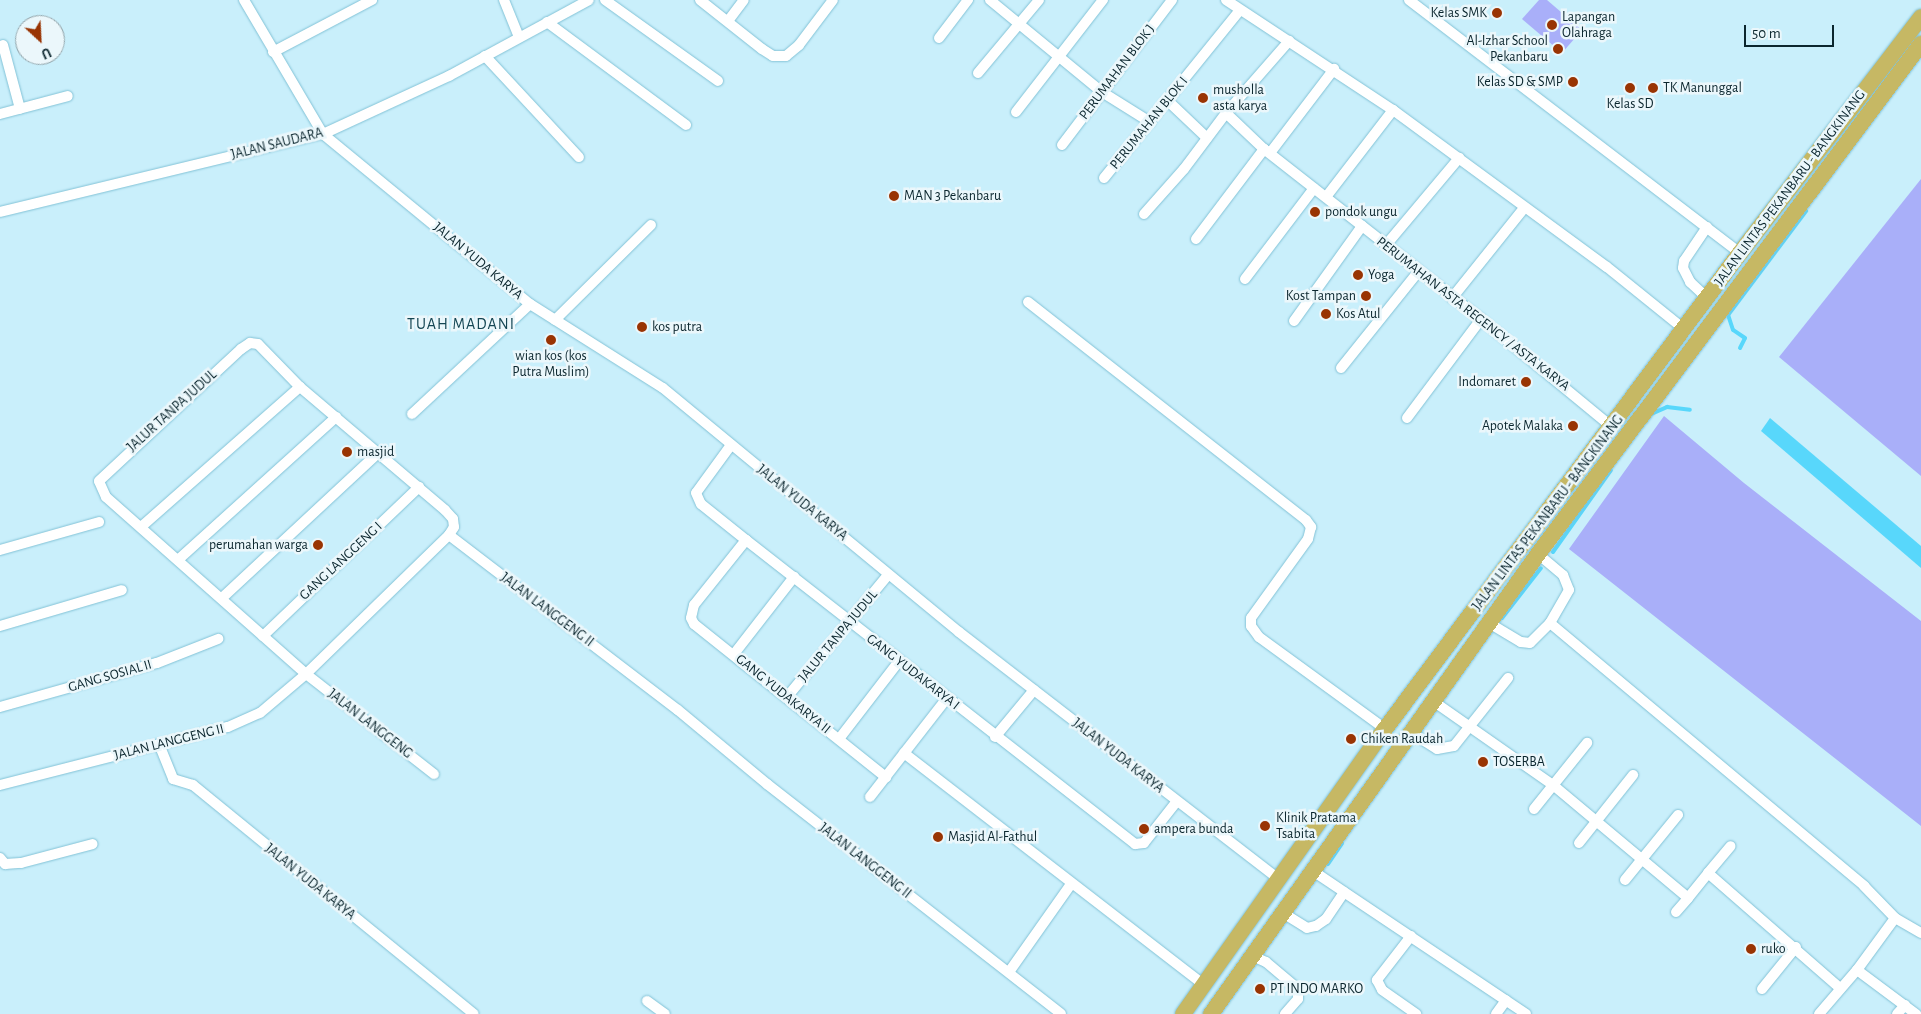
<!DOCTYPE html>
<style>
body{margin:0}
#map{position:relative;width:1921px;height:1014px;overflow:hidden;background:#c9effb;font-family:"Alegreya Sans",sans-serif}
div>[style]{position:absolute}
.green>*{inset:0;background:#a9aff9}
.water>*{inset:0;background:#58d7fb}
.stream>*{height:4px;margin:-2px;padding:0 2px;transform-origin:2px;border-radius:2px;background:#58d7fb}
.roads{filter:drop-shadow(0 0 1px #82c2d6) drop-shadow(0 0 1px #82c2d6)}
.minor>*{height:10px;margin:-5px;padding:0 5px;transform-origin:5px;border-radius:5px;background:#fff}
.trunk>*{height:16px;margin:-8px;padding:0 8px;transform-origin:8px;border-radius:8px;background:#c6b864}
.dots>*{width:14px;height:14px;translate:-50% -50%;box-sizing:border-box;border:2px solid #ebf7fb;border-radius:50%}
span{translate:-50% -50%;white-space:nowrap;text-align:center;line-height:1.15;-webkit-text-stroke:5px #ebf7fb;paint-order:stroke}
.poi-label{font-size:14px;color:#0b262e}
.right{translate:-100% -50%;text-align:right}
.left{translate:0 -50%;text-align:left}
.street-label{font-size:14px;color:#0b262e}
.quarter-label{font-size:16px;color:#144654;letter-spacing:1px}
.north{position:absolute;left:15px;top:15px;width:50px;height:50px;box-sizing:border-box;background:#ebf7fb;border:1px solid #91a3a9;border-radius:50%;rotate:155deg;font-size:14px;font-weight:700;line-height:20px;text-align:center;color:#0b262e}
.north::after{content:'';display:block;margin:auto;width:18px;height:22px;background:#993403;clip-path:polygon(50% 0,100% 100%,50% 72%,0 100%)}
.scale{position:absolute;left:1744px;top:25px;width:90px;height:22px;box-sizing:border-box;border:2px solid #0b262e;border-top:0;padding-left:6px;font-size:15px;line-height:18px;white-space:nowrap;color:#0b262e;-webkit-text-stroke:4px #ebf7fb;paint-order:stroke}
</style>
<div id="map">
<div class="green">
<i style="clip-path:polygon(1539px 0,1547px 0,1582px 30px,1562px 53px,1522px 19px)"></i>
<i style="clip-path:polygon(1921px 179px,1921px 476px,1779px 357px)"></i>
<i style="clip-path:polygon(1664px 416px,1744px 483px,1921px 621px,1921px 826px,1569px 549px)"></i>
</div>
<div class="water">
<i style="clip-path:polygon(1770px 418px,1921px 546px,1921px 568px,1761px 431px)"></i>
</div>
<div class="stream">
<i style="left:1740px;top:348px;width:11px;rotate:-63deg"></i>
<i style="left:1745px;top:338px;width:14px;rotate:-146deg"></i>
<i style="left:1733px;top:330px;width:16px;rotate:-108deg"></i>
<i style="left:1728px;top:315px;width:130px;rotate:-53.1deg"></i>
<i style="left:1649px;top:415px;width:20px;rotate:-24deg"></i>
<i style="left:1667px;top:407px;width:23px;rotate:7deg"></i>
<i style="left:1553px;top:552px;width:100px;rotate:-54.7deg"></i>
<i style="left:1502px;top:618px;width:63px;rotate:-52deg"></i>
<i style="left:1328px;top:864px;width:25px;rotate:-56deg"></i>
</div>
<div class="roads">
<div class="minor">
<i style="left:244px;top:0;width:156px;rotate:59.5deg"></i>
<i style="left:323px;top:134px;width:268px;rotate:39.4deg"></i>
<i style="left:530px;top:304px;width:157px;rotate:32.3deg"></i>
<i style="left:663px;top:388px;width:384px;rotate:39.5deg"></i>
<i style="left:959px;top:632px;width:402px;rotate:37.7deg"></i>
<i style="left:504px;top:0;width:40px;rotate:68deg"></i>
<i style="left:605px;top:0;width:139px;rotate:35.6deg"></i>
<i style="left:700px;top:0;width:79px;rotate:38.3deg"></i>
<i style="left:762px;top:49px;width:13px;rotate:32deg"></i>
<i style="left:773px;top:56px;width:13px"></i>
<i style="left:786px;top:56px;width:17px;rotate:-40deg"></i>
<i style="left:799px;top:45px;width:56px;rotate:-52.9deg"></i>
<i style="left:990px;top:0;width:145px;rotate:39.4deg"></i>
<i style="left:1102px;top:92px;width:57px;rotate:32deg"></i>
<i style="left:1226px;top:0;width:200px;rotate:33.4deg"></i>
<i style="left:1393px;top:110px;width:265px;rotate:36.3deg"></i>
<i style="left:1607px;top:267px;width:100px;rotate:38.9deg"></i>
<i style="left:1409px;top:0;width:417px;rotate:37.4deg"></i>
<i style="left:728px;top:21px;width:26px;rotate:-53deg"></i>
<i style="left:547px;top:22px;width:173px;rotate:36.5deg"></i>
<i style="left:939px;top:38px;width:48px;rotate:-52.7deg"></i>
<i style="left:3px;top:45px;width:66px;rotate:75.1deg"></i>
<i style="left:273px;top:52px;width:112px;rotate:-27.7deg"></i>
<i style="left:485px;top:56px;width:138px;rotate:47.1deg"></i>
<i style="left:978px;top:73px;width:95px;rotate:-50.1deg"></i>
<i style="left:1167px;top:100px;width:55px;rotate:43.5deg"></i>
<i style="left:1016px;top:112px;width:142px;rotate:-52.2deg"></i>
<i style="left:1226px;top:113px;width:96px;rotate:-48.8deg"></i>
<i style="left:0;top:114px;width:70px;rotate:-14.8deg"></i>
<i style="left:1062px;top:145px;width:182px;rotate:-52.8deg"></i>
<i style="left:1270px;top:153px;width:106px;rotate:-52.7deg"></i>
<i style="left:1104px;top:178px;width:216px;rotate:-51deg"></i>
<i style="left:1326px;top:197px;width:110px;rotate:-52.4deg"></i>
<i style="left:0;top:212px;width:332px;rotate:-13.6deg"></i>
<i style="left:323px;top:134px;width:139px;rotate:-24.7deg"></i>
<i style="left:449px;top:76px;width:159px;rotate:-28.5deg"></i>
<i style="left:1144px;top:214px;width:60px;rotate:-48.4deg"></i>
<i style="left:1184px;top:169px;width:70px;rotate:-53.1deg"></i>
<i style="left:1226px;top:113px;width:52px;rotate:43.5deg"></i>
<i style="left:1264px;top:149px;width:276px;rotate:38.1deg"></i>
<i style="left:1481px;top:319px;width:170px;rotate:39.5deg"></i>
<i style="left:1707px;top:227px;width:41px;rotate:124.1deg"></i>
<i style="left:1684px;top:261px;width:7px;rotate:98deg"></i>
<i style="left:1683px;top:268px;width:16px;rotate:63deg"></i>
<i style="left:1690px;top:282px;width:25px;rotate:43deg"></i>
<i style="left:1196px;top:239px;width:113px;rotate:-52.9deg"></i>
<i style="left:1386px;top:245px;width:114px;rotate:-50deg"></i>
<i style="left:1245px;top:279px;width:114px;rotate:-52.8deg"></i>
<i style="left:1452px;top:298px;width:115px;rotate:-51.3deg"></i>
<i style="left:1028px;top:302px;width:353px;rotate:38.1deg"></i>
<i style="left:1306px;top:520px;width:9px;rotate:54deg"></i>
<i style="left:1311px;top:527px;width:12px;rotate:104deg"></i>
<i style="left:1308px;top:539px;width:97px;rotate:125.8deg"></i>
<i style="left:1251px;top:618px;width:8px;rotate:90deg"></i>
<i style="left:1251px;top:626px;width:14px;rotate:54deg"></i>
<i style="left:1259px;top:637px;width:156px;rotate:36.1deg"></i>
<i style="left:555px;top:320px;width:135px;rotate:-44.7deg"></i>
<i style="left:1294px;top:321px;width:117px;rotate:-54.4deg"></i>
<i style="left:1341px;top:368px;width:123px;rotate:-51.3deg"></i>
<i style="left:412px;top:414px;width:161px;rotate:-43deg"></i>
<i style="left:1407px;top:418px;width:124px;rotate:-53.2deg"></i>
<i style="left:731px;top:445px;width:59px;rotate:126.1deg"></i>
<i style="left:696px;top:493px;width:12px;rotate:66deg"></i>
<i style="left:701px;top:504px;width:58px;rotate:38.7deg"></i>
<i style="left:746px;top:540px;width:494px;rotate:38deg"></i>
<i style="left:1135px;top:844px;width:9px;rotate:-6deg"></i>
<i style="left:1144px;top:843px;width:53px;rotate:-51.8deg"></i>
<i style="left:141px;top:527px;width:212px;rotate:-41.4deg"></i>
<i style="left:746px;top:540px;width:83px;rotate:128.7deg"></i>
<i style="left:694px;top:605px;width:13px;rotate:103deg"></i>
<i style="left:691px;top:618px;width:7px;rotate:63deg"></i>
<i style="left:694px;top:624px;width:246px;rotate:38.6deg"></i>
<i style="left:0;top:550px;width:103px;rotate:-15.8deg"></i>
<i style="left:1538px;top:554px;width:33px;rotate:40deg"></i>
<i style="left:1563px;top:575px;width:16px;rotate:68deg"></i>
<i style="left:1569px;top:590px;width:38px;rotate:120deg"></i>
<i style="left:1550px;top:623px;width:410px;rotate:39.9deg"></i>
<i style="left:1864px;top:886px;width:45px;rotate:45.9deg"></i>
<i style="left:1895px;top:918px;width:30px;rotate:30deg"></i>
<i style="left:179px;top:559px;width:212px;rotate:-42.1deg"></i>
<i style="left:222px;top:598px;width:213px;rotate:-42.9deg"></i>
<i style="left:1489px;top:623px;width:37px;rotate:31deg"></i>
<i style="left:1521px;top:642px;width:9px;rotate:6deg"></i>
<i style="left:1530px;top:643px;width:28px;rotate:-45deg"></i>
<i style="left:0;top:626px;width:127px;rotate:-16.4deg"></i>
<i style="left:263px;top:636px;width:216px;rotate:-43.7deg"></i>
<i style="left:734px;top:654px;width:98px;rotate:-52.1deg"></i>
<i style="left:787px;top:697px;width:158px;rotate:-50.4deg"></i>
<i style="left:1433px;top:701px;width:146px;rotate:35deg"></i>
<i style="left:1553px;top:785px;width:176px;rotate:39.9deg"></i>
<i style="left:1688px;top:898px;width:32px;rotate:-51deg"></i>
<i style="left:1708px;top:873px;width:175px;rotate:41.1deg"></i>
<i style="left:0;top:707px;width:163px;rotate:-15.7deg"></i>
<i style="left:157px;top:663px;width:66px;rotate:-21.5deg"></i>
<i style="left:1410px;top:732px;width:32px;rotate:32deg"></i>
<i style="left:1437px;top:749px;width:17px;rotate:-10deg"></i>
<i style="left:1454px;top:746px;width:87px;rotate:-51.5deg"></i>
<i style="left:995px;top:737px;width:61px;rotate:-50.3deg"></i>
<i style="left:839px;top:739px;width:98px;rotate:-52.4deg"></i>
<i style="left:159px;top:744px;width:38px;rotate:68deg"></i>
<i style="left:173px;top:779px;width:21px;rotate:17deg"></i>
<i style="left:193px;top:785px;width:362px;rotate:39.2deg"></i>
<i style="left:904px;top:753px;width:378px;rotate:37.7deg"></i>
<i style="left:434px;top:774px;width:162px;rotate:-142deg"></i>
<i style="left:306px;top:674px;width:267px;rotate:-138.5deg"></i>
<i style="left:106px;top:497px;width:17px;rotate:-114deg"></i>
<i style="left:99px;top:481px;width:194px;rotate:-42.9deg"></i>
<i style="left:241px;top:349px;width:11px;rotate:-34deg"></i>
<i style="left:250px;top:343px;width:8px;rotate:7deg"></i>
<i style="left:258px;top:344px;width:60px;rotate:45.7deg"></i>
<i style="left:300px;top:387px;width:190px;rotate:40.3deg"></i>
<i style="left:445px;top:510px;width:12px;rotate:48deg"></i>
<i style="left:453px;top:519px;width:8px;rotate:83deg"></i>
<i style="left:454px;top:527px;width:9px;rotate:122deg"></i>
<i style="left:0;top:785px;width:235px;rotate:-14.3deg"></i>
<i style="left:228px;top:727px;width:35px;rotate:-24deg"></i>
<i style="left:260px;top:713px;width:60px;rotate:-40.3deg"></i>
<i style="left:306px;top:674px;width:199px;rotate:-44.2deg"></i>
<i style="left:449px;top:535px;width:288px;rotate:37.4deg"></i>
<i style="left:678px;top:710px;width:116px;rotate:39.7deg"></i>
<i style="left:767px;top:784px;width:373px;rotate:38deg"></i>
<i style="left:870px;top:797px;width:125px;rotate:-52.1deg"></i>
<i style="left:1534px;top:809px;width:85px;rotate:-51.2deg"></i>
<i style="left:1579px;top:843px;width:87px;rotate:-51.5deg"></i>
<i style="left:0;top:858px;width:8px;rotate:50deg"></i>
<i style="left:5px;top:864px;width:16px;rotate:-4deg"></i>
<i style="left:21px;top:863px;width:74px;rotate:-14.8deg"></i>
<i style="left:1313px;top:871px;width:37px;rotate:34deg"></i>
<i style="left:1708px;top:873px;width:35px;rotate:-50deg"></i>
<i style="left:1625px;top:880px;width:84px;rotate:-50.8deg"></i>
<i style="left:1676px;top:912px;width:18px;rotate:-49deg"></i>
<i style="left:1283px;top:913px;width:28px;rotate:32deg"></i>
<i style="left:1307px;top:928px;width:9px;rotate:-13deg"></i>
<i style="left:1316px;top:926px;width:12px;rotate:-35deg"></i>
<i style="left:1326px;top:919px;width:32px;rotate:-56deg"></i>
<i style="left:1344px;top:892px;width:219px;rotate:33.8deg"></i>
<i style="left:1411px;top:936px;width:56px;rotate:127.7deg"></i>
<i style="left:1377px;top:980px;width:11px;rotate:63deg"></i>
<i style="left:1382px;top:990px;width:42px;rotate:35.2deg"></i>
<i style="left:1252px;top:956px;width:15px;rotate:23deg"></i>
<i style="left:1266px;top:962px;width:42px;rotate:40.2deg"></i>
<i style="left:1298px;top:989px;width:10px;rotate:90deg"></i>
<i style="left:1298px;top:999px;width:20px;rotate:131deg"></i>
<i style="left:1857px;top:970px;width:74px;rotate:36.7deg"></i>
<i style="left:1009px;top:972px;width:108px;rotate:-54.8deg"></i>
<i style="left:1762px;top:989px;width:54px;rotate:-51deg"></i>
<i style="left:647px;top:1001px;width:22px;rotate:36deg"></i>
<i style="left:1496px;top:1014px;width:17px;rotate:-54deg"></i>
<i style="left:1819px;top:1014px;width:58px;rotate:-49.2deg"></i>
<i style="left:1857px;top:970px;width:64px;rotate:-53.8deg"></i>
<i style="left:1897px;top:1014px;width:12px;rotate:-48deg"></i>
</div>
<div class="trunk">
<i style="left:1183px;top:1014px;width:349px;rotate:-54.7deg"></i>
<i style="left:1385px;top:729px;width:594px;rotate:-53.28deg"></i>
<i style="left:1740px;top:253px;width:297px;rotate:-52.5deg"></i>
<i style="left:1211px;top:1014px;width:564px;rotate:-54.59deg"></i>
<i style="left:1538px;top:554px;width:638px;rotate:-53.09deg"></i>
</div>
</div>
<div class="dots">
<i style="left:1497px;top:13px;background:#993403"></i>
<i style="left:1552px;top:25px;background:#993403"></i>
<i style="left:1558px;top:49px;background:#993403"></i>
<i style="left:1573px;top:82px;background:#993403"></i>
<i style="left:1630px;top:88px;background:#993403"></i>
<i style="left:1653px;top:88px;background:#993403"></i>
<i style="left:1203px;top:98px;background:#993403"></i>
<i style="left:894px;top:196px;background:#993403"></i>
<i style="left:1315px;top:212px;background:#993403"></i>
<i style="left:1358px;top:275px;background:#993403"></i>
<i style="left:1366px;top:296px;background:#993403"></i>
<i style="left:1326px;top:314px;background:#993403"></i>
<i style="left:642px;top:327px;background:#993403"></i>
<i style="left:551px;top:340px;background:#993403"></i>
<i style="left:1526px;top:382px;background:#993403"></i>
<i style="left:1573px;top:426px;background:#993403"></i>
<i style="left:347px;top:452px;background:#993403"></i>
<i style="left:318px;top:545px;background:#993403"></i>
<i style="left:1351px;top:739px;background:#993403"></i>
<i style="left:1483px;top:762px;background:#993403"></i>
<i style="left:1265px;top:826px;background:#993403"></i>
<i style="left:1144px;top:829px;background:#993403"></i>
<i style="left:938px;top:837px;background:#993403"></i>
<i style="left:1751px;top:949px;background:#993403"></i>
<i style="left:1260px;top:989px;background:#993403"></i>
</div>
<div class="poi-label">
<span class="right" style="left:1487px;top:13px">Kelas SMK</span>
<span class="left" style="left:1562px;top:25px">Lapangan<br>Olahraga</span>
<span class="right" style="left:1548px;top:49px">Al-Izhar School<br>Pekanbaru</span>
<span class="right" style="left:1563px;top:82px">Kelas SD &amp; SMP</span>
<span class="left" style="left:1663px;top:88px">TK Manunggal</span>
<span class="left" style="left:1213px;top:98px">musholla<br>asta karya</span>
<span style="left:1630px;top:104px">Kelas SD</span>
<span class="left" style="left:904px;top:196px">MAN 3 Pekanbaru</span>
<span class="left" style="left:1325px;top:212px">pondok ungu</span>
<span class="left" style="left:1368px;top:275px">Yoga</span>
<span class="right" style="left:1356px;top:296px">Kost Tampan</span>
<span class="left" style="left:1336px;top:314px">Kos Atul</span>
<span class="left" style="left:652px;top:327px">kos putra</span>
<span style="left:551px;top:364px">wian kos (kos<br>Putra Muslim)</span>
<span class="right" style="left:1516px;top:382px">Indomaret</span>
<span class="right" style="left:1563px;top:426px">Apotek Malaka</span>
<span class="left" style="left:357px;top:452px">masjid</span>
<span class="right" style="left:308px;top:545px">perumahan warga</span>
<span class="left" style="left:1361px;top:739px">Chiken Raudah</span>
<span class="left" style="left:1493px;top:762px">TOSERBA</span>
<span class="left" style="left:1276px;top:826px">Klinik Pratama<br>Tsabita</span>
<span class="left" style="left:1154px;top:829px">ampera bunda</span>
<span class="left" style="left:948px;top:837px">Masjid Al-Fathul</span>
<span class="left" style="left:1761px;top:949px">ruko</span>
<span class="left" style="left:1270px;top:989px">PT INDO MARKO</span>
</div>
<div class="street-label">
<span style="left:1117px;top:72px;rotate:-53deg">PERUMAHAN BLOK J</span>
<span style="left:1149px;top:123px;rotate:-51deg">PERUMAHAN BLOK I</span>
<span style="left:277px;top:144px;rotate:-14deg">JALAN SAUDARA</span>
<span style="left:1790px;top:188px;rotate:-53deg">JALAN LINTAS PEKANBARU - BANGKINANG</span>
<span style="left:478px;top:261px;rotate:40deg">JALAN YUDA KARYA</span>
<span style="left:1473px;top:314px;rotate:38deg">PERUMAHAN ASTA REGENCY / ASTA KARYA</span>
<span style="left:172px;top:411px;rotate:-42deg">JALUR TANPA JUDUL</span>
<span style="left:802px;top:503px;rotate:39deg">JALAN YUDA KARYA</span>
<span style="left:1548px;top:513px;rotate:-53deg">JALAN LINTAS PEKANBARU - BANGKINANG</span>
<span style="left:341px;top:561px;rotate:-43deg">GANG LANGGENG I</span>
<span style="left:547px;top:610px;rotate:37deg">JALAN LANGGENG II</span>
<span style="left:838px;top:636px;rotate:-50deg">JALUR TANPA JUDUL</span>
<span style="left:913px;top:672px;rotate:38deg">GANG YUDAKARYA I</span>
<span style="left:110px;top:676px;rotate:-16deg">GANG SOSIAL II</span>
<span style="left:783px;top:694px;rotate:39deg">GANG YUDAKARYA II</span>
<span style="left:370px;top:724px;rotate:38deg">JALAN LANGGENG</span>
<span style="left:169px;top:742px;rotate:-14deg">JALAN LANGGENG II</span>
<span style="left:1118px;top:756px;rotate:38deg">JALAN YUDA KARYA</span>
<span style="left:865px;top:861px;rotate:38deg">JALAN LANGGENG II</span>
<span style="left:310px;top:882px;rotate:39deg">JALAN YUDA KARYA</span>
</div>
<div class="quarter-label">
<span style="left:461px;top:324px">TUAH MADANI</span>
</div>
<div class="north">U</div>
<div class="scale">50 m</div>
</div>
